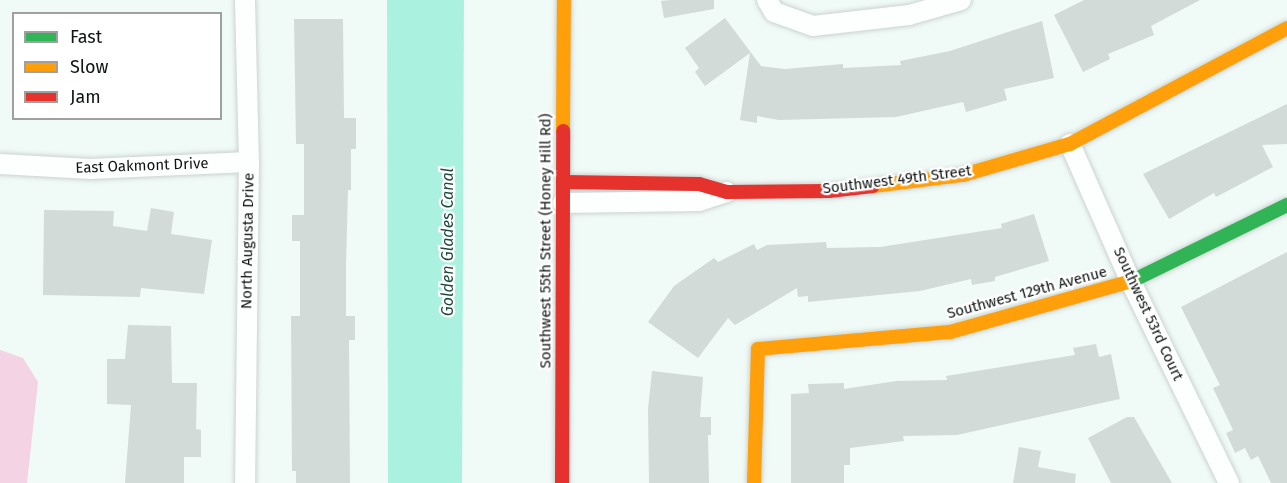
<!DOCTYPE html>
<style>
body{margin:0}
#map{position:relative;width:1287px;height:483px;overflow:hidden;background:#f0faf7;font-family:"Fira Sans",sans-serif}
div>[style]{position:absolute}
.green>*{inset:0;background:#f3d3e4}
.water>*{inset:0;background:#aaf2df}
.building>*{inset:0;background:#d3dbd8}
.roads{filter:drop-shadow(0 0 2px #cbd3d0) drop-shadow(0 0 2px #cbd3d0)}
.street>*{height:20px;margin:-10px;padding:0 10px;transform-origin:10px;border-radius:10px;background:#fdfefe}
.fast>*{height:14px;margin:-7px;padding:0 7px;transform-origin:7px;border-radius:7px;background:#30b455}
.slow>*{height:14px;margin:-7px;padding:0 7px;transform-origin:7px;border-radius:7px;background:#ff9f0a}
.jam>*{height:14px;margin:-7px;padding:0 7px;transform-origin:7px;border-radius:7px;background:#e5322d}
span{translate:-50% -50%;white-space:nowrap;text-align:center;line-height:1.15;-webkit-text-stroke:4.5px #fff;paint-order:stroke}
.street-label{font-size:15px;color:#0f1513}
.water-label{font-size:16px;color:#1d493e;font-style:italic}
.legend{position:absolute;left:12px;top:12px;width:210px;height:108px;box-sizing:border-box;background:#fff;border:2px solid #9fa1a1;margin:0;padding:8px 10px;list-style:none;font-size:18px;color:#0f1513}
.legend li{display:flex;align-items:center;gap:12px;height:30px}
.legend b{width:30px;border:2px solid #9fa1a1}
</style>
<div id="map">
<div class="green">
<i style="clip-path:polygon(0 350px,23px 358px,38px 382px,27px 483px,0 483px)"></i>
</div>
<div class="water">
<i style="clip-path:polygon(387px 0,464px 0,462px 483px,388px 483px)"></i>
</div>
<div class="building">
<i style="clip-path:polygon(670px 0,714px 0,714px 9px,664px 18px,661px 1px)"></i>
<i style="clip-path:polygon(1084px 0,1200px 0,1151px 26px,1154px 35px,1108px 54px,1110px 59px,1083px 72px,1054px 15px)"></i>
<i style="clip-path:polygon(725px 18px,761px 66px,785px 69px,843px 64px,843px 68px,901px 65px,900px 61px,950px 51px,1042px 21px,1054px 78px,1004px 89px,1007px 100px,966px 112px,963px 102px,896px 117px,779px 120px,757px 116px,757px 123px,740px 120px,750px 53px,705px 86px,695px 72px,699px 68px,685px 48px)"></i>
<i style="clip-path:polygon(294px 19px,343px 19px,344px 118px,356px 118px,356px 149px,351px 149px,351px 190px,348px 190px,346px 266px,346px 316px,355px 316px,355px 340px,349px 340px,350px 483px,296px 483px,296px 471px,292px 471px,291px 316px,300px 316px,300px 241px,292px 241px,292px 215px,304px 215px,304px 144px,296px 144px)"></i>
<i style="clip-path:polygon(1287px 104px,1287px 144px,1262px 145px,1273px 167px,1216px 197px,1214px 193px,1169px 219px,1143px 174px)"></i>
<i style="clip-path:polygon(151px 208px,174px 212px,171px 234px,212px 240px,204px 294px,141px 288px,140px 297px,43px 295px,44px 210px,114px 211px,113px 226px,147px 231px)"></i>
<i style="clip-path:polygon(1034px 214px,1049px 261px,995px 277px,995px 281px,972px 285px,971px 279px,920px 291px,808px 302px,808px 296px,798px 297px,797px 288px,735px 325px,728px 318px,698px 358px,648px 322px,674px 286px,714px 258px,718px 262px,754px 244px,757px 250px,767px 245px,826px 242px,827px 248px,880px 247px,1002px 228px,1001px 224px)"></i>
<i style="clip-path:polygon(1287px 252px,1287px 483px,1271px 483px,1258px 456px,1251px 460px,1245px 448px,1235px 453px,1226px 433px,1233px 430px,1213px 388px,1220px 385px,1181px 307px)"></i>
<i style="clip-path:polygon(128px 325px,171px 326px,172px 383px,197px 383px,196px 429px,201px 430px,201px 457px,184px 457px,184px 483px,125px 483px,131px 405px,107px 404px,107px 359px,125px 359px)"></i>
<i style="clip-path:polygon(1096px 344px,1099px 357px,1111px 354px,1120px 399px,957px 435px,903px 436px,904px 441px,850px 448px,850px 465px,844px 465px,844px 483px,791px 483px,791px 394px,809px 393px,808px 384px,844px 383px,844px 389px,896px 381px,947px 380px,946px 376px,1075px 355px,1073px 348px)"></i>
<i style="clip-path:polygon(652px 371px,703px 377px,700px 417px,711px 417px,711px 435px,708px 435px,709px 483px,649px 483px,648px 409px)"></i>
<i style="clip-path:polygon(1127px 417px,1134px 417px,1172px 483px,1111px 483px,1088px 438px)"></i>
<i style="clip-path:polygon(1019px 447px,1041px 451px,1038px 467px,1076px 474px,1075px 483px,1013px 483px)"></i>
</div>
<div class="roads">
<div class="street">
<i style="left:245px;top:0;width:162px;rotate:88.6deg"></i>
<i style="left:249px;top:162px;width:321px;rotate:90.7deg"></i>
<i style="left:767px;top:0;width:14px;rotate:60deg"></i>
<i style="left:774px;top:12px;width:41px;rotate:19.7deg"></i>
<i style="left:813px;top:26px;width:97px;rotate:-6.5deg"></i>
<i style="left:909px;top:15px;width:54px;rotate:-16.1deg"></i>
<i style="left:1070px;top:144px;width:151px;rotate:66.2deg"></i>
<i style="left:1131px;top:282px;width:224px;rotate:64deg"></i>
<i style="left:0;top:164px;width:90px;rotate:3.2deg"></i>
<i style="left:90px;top:169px;width:159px;rotate:-2.5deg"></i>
<i style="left:563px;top:203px;width:136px;rotate:-0.8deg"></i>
<i style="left:699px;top:201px;width:29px;rotate:-18deg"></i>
</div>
<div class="fast">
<i style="left:1132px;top:281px;width:173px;rotate:-26.1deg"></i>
</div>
<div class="slow">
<i style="left:563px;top:131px;width:131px;rotate:-89.6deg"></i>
<i style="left:873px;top:186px;width:91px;rotate:-7deg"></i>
<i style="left:963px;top:175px;width:111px;rotate:-16.2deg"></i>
<i style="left:1070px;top:144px;width:246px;rotate:-28.1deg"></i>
<i style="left:754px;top:483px;width:134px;rotate:-88.3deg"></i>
<i style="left:758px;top:349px;width:193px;rotate:-5.1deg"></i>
<i style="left:950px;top:332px;width:189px;rotate:-15.7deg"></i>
</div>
<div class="jam">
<i style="left:563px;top:182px;width:136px;rotate:0.8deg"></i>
<i style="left:699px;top:184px;width:29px;rotate:16deg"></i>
<i style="left:727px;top:192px;width:102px;rotate:-0.6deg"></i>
<i style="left:829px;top:191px;width:44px;rotate:-6.5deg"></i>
<i style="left:562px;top:483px;width:352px;rotate:-89.8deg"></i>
</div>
</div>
<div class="street-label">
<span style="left:142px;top:166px;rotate:-2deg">East Oakmont Drive</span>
<span style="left:897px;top:180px;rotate:-7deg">Southwest 49th Street</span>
<span style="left:248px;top:241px;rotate:-89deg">North Augusta Drive</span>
<span style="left:546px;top:241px;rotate:-90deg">Southwest 55th Street (Honey Hill Rd)</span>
<span style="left:1027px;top:293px;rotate:-15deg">Southwest 129th Avenue</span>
<span style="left:1148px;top:314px;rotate:65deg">Southwest 53rd Court</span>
</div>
<div class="water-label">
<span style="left:448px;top:242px;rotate:-90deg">Golden Glades Canal</span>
</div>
<ul class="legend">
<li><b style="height:8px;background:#30b455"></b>Fast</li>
<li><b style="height:8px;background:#ff9f0a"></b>Slow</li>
<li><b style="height:8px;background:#e5322d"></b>Jam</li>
</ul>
</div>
